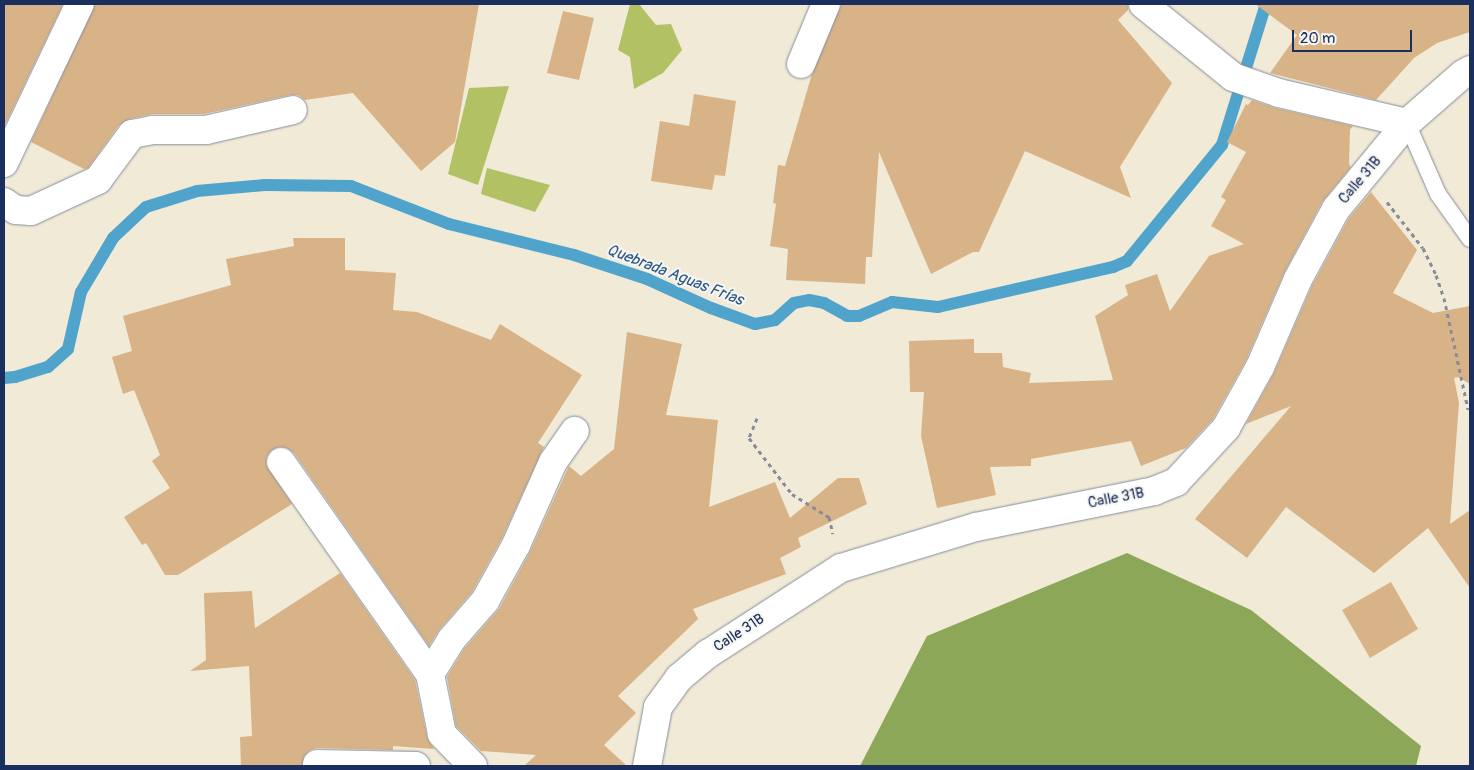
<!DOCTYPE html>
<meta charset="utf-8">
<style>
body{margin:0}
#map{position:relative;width:1474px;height:770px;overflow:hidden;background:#f0ead6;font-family:Pangolin,sans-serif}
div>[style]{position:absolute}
.green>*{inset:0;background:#b2c163}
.forest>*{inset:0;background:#8da759}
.stream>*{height:12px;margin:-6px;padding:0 6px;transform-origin:6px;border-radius:6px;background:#50a4cc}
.building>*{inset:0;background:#d8b388}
.path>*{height:3px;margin-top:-1.5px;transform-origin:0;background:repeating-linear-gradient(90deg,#868c9a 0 4px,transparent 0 8px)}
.roads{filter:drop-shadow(0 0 1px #868c9a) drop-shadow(0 0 1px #868c9a)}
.service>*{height:16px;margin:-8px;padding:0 8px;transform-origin:8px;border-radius:8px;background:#fff}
.minor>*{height:28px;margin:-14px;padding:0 14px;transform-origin:14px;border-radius:14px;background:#fff}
.tertiary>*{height:28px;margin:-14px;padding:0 14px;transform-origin:14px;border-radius:14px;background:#fff}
span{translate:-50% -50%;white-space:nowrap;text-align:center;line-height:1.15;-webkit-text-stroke:4px #f6f6f2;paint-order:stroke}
.street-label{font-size:15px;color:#1b2f5e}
.water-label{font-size:16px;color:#2e5884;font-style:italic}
.frame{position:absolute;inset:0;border:5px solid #1b2f5e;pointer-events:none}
.scale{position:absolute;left:1292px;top:30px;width:120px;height:22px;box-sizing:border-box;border:2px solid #1b2f5e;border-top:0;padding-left:6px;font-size:15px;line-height:18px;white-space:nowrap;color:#1b2f5e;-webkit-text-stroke:4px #f6f6f2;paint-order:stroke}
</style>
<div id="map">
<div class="green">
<i style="clip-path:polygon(630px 4px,639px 4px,656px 25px,671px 24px,682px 50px,663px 73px,634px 89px,630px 57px,618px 50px)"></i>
<i style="clip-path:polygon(509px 86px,478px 185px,448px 174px,469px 88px)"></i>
<i style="clip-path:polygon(487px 168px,550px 185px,535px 212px,481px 194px)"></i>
</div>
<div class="forest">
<i style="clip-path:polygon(1127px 553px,1251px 610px,1421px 746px,1416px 766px,860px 766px,927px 636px)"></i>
</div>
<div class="stream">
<i style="left:4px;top:378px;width:11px;rotate:-5deg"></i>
<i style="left:15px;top:377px;width:34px;rotate:-17deg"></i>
<i style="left:48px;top:367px;width:27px;rotate:-42deg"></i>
<i style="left:68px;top:349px;width:58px;rotate:-77.2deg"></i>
<i style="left:81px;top:292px;width:63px;rotate:-59.3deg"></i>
<i style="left:113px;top:238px;width:45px;rotate:-43.2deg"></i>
<i style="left:146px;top:207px;width:53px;rotate:-17.4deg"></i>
<i style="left:197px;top:191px;width:68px;rotate:-5deg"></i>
<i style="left:265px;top:185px;width:86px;rotate:0.7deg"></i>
<i style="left:351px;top:186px;width:105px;rotate:21.2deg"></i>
<i style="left:449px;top:224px;width:129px;rotate:13.9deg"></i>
<i style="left:574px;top:255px;width:77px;rotate:18.2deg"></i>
<i style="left:647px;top:279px;width:70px;rotate:24.4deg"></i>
<i style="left:711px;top:308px;width:47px;rotate:20deg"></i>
<i style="left:755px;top:324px;width:20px;rotate:-11deg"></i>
<i style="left:775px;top:320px;width:25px;rotate:-42deg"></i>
<i style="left:794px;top:303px;width:15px;rotate:-11deg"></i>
<i style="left:809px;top:300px;width:15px;rotate:11deg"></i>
<i style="left:824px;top:303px;width:26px;rotate:29deg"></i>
<i style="left:847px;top:316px;width:12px"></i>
<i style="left:859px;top:316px;width:36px;rotate:-23deg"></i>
<i style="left:892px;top:302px;width:46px;rotate:6.2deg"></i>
<i style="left:938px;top:307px;width:180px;rotate:-12.9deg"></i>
<i style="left:1113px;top:267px;width:15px;rotate:-23deg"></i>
<i style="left:1127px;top:261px;width:150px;rotate:-50.7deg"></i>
<i style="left:1222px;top:145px;width:148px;rotate:-72.7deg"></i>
</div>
<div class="building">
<i style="clip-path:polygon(4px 4px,63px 4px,4px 127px)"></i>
<i style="clip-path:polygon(95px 4px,479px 4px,455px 142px,421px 171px,353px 93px,305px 100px,298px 95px,290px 95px,204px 114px,152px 114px,129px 119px,119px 125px,88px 168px,84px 169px,31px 142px)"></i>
<i style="clip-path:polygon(841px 4px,1128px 4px,1128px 10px,1118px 20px,1172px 83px,1120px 167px,1131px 198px,1025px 151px,979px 252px,973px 252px,931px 274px,879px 152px,872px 257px,866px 257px,865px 284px,786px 280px,788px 249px,770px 246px,776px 204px,773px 203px,778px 165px,785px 166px,812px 74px)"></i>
<i style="clip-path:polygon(1255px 4px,1470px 4px,1470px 32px,1437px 43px,1414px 58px,1376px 100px,1270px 73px,1297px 35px)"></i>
<i style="clip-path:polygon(563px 11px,594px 18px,579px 80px,547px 73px)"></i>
<i style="clip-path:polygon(694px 94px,736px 101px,725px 176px,715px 175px,712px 190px,651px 181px,660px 121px,689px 126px)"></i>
<i style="clip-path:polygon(1252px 100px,1275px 108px,1353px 126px,1350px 130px,1349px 164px,1351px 167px,1322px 202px,1284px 273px,1246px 360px,1213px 419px,1186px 448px,1141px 466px,1131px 441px,1031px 459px,1031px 466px,990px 467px,996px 495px,937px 508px,921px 436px,924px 392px,910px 392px,909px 341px,974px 339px,974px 353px,1002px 353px,1003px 367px,1031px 373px,1029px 383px,1113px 380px,1095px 316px,1128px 295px,1125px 285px,1157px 274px,1170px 311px,1209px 256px,1244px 244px,1211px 226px,1226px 200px,1221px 197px,1246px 152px,1227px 142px,1246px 104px,1248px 105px)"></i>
<i style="clip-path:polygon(1371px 192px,1417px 250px,1393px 293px,1433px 313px,1470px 306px,1470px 384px,1458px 377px,1454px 378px,1459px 403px,1450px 524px,1470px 510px,1470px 588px,1428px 528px,1374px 573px,1286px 507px,1247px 558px,1195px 519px,1291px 406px,1246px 424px,1274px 373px,1312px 286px,1349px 218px)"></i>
<i style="clip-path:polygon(293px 238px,345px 238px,345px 270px,396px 273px,393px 310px,417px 312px,491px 340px,500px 324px,582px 375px,538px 443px,544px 447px,502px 538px,472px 592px,439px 630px,429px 646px,294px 453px,287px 448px,279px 447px,272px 450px,267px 456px,266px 464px,292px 504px,178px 575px,165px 575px,146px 543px,142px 545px,124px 517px,170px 488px,152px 461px,160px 455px,134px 390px,123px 394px,112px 357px,132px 351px,123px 316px,231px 285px,226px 259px,294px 246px)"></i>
<i style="clip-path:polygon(627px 332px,682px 344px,666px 415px,718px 420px,709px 507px,775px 482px,790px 518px,838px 478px,859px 478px,867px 504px,798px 538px,801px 547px,780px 558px,786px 574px,693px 609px,698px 619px,618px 696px,636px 713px,604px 745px,627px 766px,524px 766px,536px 755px,481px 751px,456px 726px,447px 677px,464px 649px,499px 609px,530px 552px,569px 466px,581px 476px,614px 449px)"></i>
<i style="clip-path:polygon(340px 573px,415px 680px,427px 737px,434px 749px,393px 746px,393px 750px,317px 748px,310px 750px,304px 756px,302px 766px,241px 766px,240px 737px,252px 736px,249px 666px,190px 671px,206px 660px,204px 593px,252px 591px,255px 628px)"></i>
<i style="clip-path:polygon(1391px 582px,1418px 629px,1370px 658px,1342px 610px)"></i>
</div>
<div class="path">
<i style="left:1387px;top:202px;width:58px;rotate:52deg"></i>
<i style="left:1423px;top:248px;width:30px;rotate:64deg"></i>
<i style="left:1436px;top:275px;width:24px;rotate:71deg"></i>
<i style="left:1444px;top:298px;width:114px;rotate:77.8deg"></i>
<i style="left:757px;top:418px;width:22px;rotate:112deg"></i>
<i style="left:749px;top:438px;width:71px;rotate:52.5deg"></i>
<i style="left:792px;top:494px;width:44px;rotate:31.9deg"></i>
<i style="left:829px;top:517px;width:17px;rotate:77deg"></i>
</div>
<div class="roads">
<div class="service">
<i style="left:1407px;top:123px;width:77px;rotate:66.4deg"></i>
<i style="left:1438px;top:194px;width:55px;rotate:54.6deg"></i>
</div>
<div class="minor">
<i style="left:1143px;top:4px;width:116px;rotate:39deg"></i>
<i style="left:1233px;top:77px;width:49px;rotate:19.2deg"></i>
<i style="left:1279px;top:93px;width:131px;rotate:13.2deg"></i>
<i style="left:801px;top:64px;width:65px;rotate:-67.4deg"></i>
<i style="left:4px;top:163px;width:176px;rotate:-64.5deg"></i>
<i style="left:4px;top:202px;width:14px;rotate:34deg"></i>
<i style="left:16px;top:210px;width:15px;rotate:4deg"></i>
<i style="left:31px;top:211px;width:74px;rotate:-24.8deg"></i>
<i style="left:98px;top:180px;width:57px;rotate:-53.5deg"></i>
<i style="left:132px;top:134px;width:20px;rotate:-11deg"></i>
<i style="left:152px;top:130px;width:54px"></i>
<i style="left:206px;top:130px;width:89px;rotate:-12.9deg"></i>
<i style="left:281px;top:462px;width:259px;rotate:54.9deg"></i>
<i style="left:317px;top:764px;width:99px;rotate:1.2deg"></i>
<i style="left:473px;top:766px;width:45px;rotate:-134.1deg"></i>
<i style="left:442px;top:734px;width:61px;rotate:-101.3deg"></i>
<i style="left:430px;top:674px;width:40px;rotate:-58deg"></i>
<i style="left:451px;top:640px;width:52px;rotate:-48.9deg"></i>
<i style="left:485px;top:601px;width:64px;rotate:-61deg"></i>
<i style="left:516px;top:545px;width:91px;rotate:-66deg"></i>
<i style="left:553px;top:462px;width:38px;rotate:-55deg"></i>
</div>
<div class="tertiary">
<i style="left:647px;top:766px;width:60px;rotate:-79.4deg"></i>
<i style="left:658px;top:707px;width:36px;rotate:-54deg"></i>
<i style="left:679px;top:678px;width:38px;rotate:-40deg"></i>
<i style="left:708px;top:654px;width:158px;rotate:-32.9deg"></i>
<i style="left:841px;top:568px;width:141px;rotate:-16.9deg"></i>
<i style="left:976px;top:527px;width:182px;rotate:-11.4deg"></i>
<i style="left:1154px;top:491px;width:24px;rotate:-22deg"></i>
<i style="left:1176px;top:482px;width:74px;rotate:-47.2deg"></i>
<i style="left:1226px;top:428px;width:70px;rotate:-60.9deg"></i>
<i style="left:1260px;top:367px;width:96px;rotate:-66.6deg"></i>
<i style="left:1298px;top:279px;width:80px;rotate:-61.5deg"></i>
<i style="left:1336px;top:209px;width:112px;rotate:-50.5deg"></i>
<i style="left:1407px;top:123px;width:74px;rotate:-41.2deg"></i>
<i style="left:1463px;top:74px;width:8px;rotate:-30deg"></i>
</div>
</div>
<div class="street-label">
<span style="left:1360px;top:180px;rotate:-50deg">Calle 31B</span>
<span style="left:1116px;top:498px;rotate:-11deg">Calle 31B</span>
<span style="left:739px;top:633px;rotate:-33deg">Calle 31B</span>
</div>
<div class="water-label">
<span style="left:675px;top:275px;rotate:21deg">Quebrada Aguas Frías</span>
</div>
<div class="frame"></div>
<div class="scale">20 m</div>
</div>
